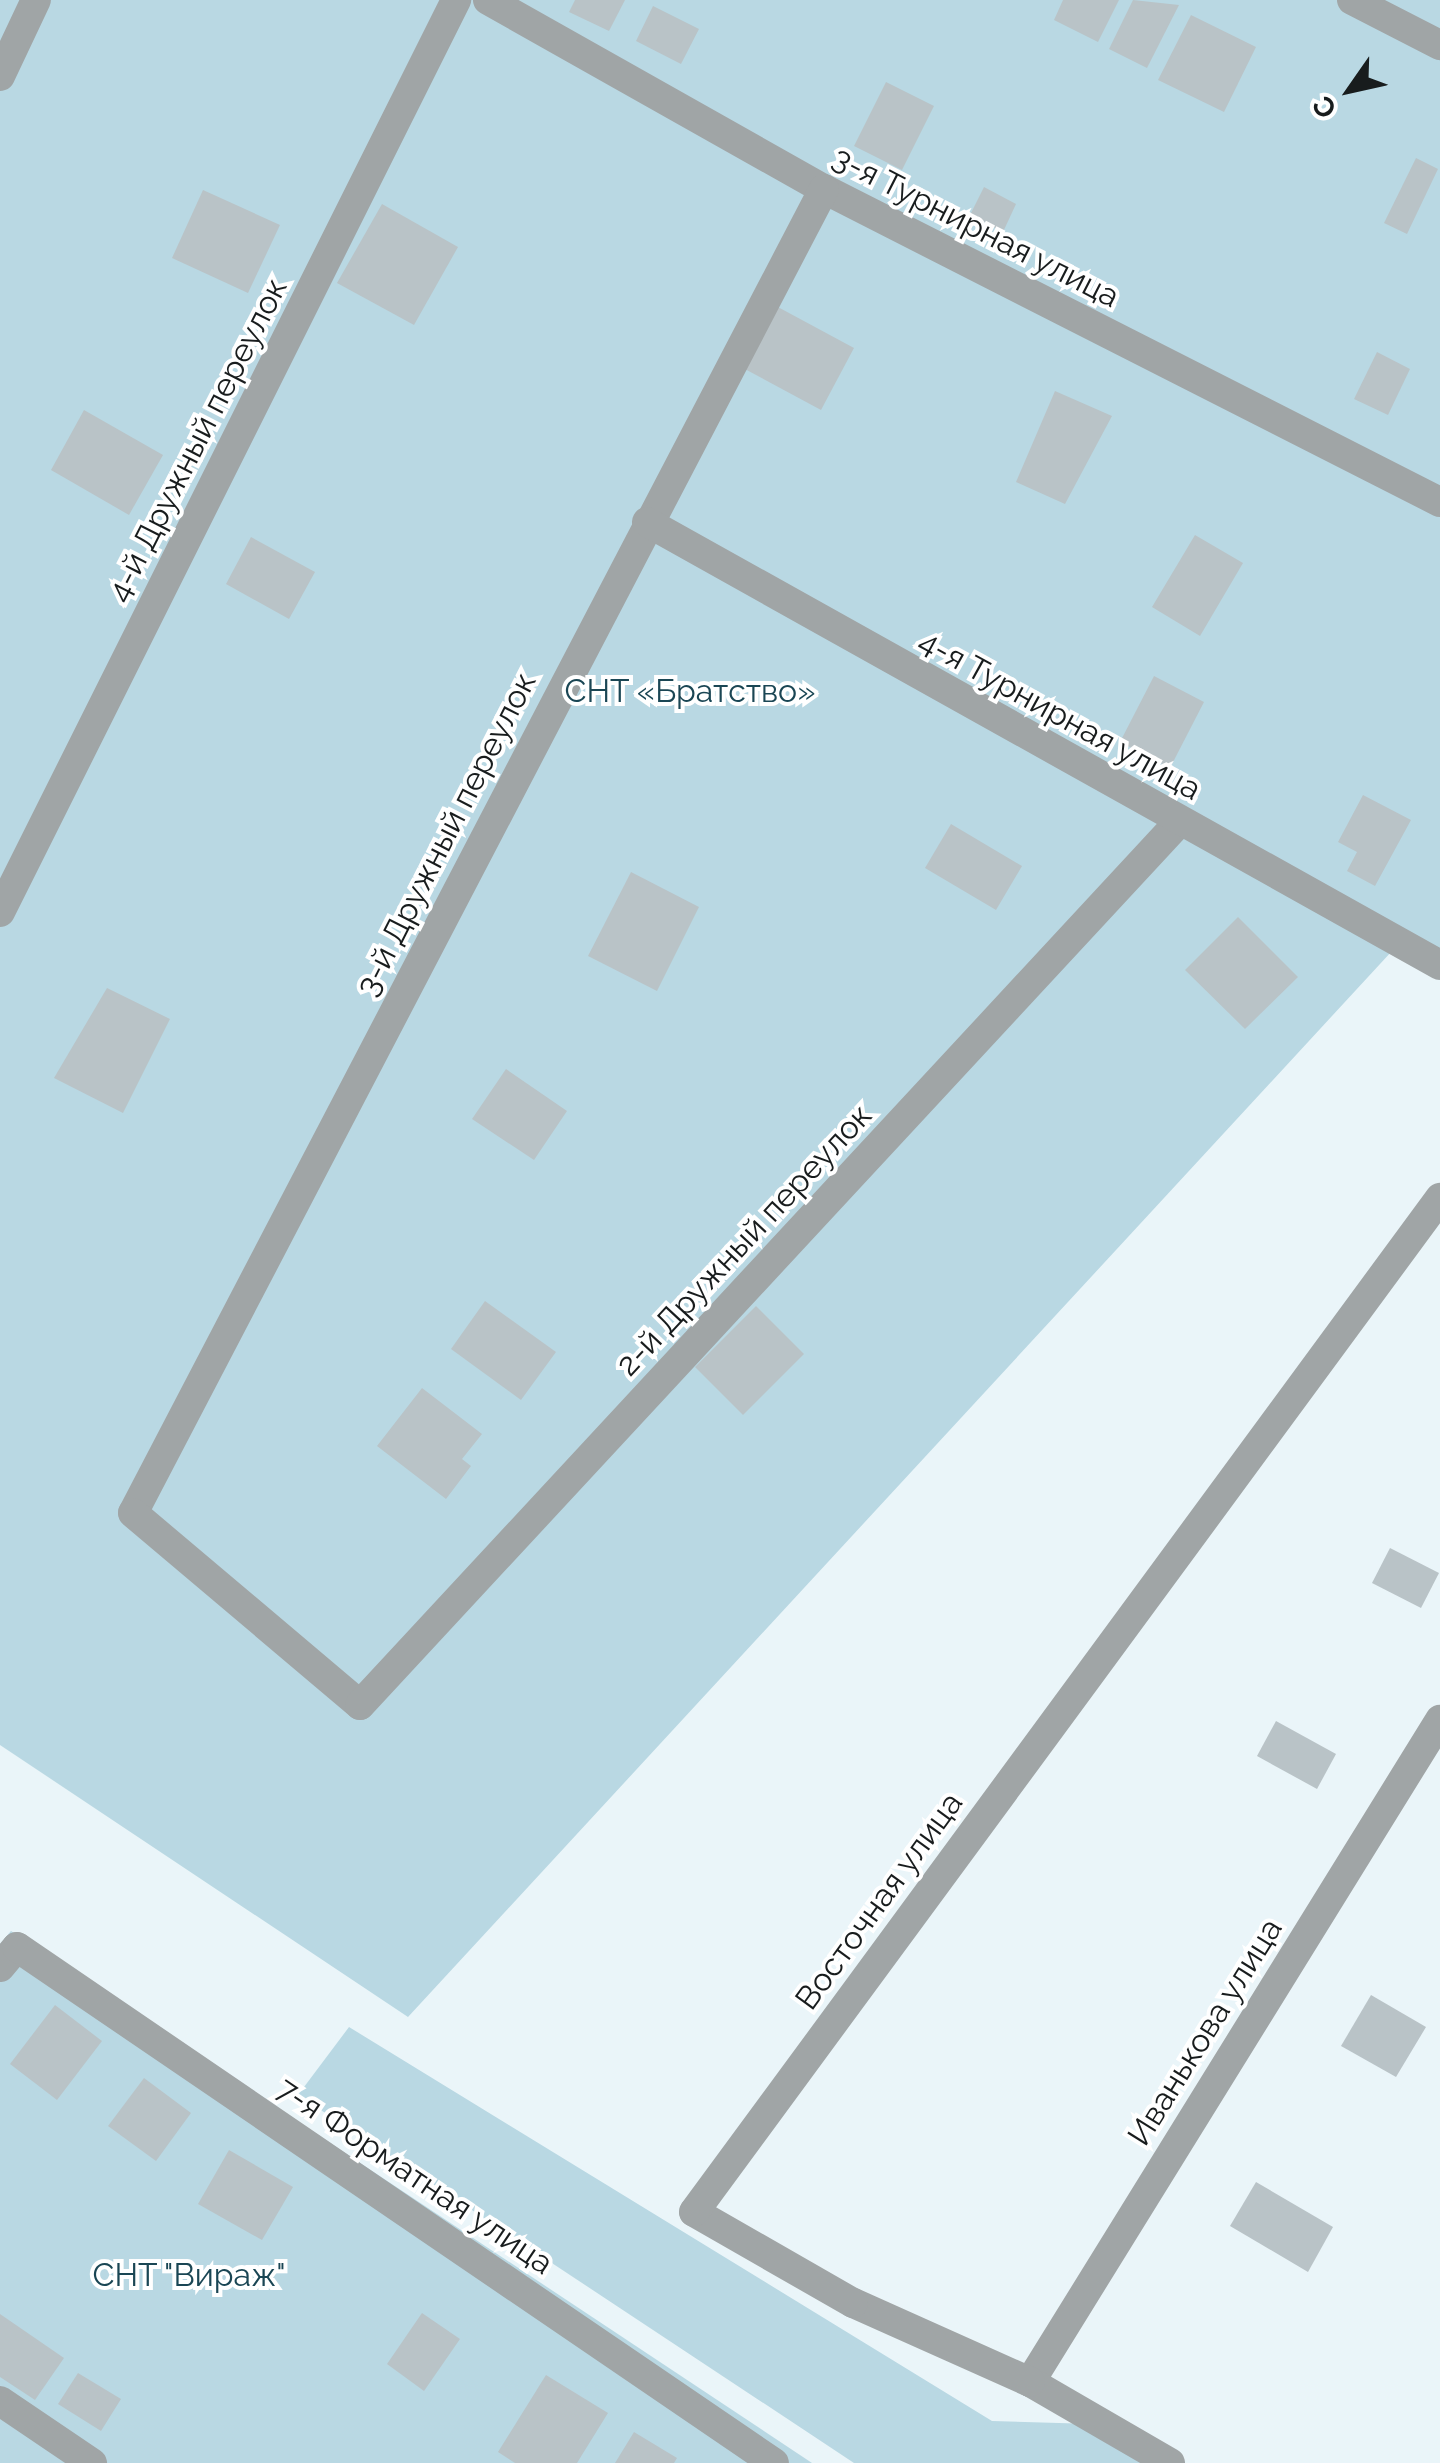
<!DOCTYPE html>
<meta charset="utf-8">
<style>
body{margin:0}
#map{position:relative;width:1440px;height:2463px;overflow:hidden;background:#eaf5f9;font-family:Raleway,sans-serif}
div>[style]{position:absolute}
.green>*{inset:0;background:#b9d8e3}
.building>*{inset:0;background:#b9c3c7}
.minor>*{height:30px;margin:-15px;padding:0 15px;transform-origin:15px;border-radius:15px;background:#a0a5a6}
span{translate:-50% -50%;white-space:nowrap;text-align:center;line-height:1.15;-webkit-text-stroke:8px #fff;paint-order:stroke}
.street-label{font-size:32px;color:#181c1d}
.park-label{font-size:32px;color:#1a4654}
.north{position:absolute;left:1300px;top:40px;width:100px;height:100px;-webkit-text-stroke:8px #fff;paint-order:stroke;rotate:236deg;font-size:28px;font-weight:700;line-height:40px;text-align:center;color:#181c1d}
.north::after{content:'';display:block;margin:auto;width:35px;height:45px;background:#181c1d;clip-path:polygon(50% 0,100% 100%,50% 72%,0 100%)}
</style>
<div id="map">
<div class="green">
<i style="clip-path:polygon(0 0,1440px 0,1440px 975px,1392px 951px,408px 2017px,0 1745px)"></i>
<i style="clip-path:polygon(11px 1931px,812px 2463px,0 2463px,0 1944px)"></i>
<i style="clip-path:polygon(349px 2027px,992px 2421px,1093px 2424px,1162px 2463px,854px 2463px,298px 2095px)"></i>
</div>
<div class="building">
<i style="clip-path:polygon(575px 0,625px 0,609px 31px,569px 12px)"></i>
<i style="clip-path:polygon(1063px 0,1119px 0,1098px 42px,1054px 20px)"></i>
<i style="clip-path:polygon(1133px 0,1179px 5px,1147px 68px,1109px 49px)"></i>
<i style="clip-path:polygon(653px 6px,699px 29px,681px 64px,636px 41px)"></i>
<i style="clip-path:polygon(1191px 15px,1256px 47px,1224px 112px,1158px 80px)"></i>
<i style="clip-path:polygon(886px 82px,934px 106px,902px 170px,854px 146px)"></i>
<i style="clip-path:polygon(1416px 158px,1438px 169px,1407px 234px,1384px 223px)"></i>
<i style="clip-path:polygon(984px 187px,1016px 204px,1003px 232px,970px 215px)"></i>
<i style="clip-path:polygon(203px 190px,280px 225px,248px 293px,172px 258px)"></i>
<i style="clip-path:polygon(382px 204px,458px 247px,414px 325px,337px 283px)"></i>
<i style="clip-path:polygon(776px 306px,854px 348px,821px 410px,743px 368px)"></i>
<i style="clip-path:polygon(1377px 352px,1410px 369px,1388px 415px,1354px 399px)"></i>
<i style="clip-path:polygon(1055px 391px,1112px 416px,1065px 504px,1016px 482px)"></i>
<i style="clip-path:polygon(84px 410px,163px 455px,129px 515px,51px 470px)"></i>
<i style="clip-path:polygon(1195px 535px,1243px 563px,1200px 636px,1152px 607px)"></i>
<i style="clip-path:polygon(251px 537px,315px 572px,289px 619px,226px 584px)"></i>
<i style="clip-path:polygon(1154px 676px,1204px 702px,1170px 768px,1120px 742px)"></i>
<i style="clip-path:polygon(1363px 795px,1411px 820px,1375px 886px,1347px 871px,1357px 852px,1338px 842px)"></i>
<i style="clip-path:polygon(951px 824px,1022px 866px,996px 910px,925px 868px)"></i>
<i style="clip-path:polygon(631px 872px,699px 907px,657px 991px,588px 956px)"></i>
<i style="clip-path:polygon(1238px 917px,1298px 977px,1245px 1029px,1185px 970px)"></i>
<i style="clip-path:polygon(107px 988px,170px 1019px,123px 1113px,54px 1078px)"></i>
<i style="clip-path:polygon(506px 1069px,567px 1111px,534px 1160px,472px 1119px)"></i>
<i style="clip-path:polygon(485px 1301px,556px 1352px,521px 1400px,451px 1349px)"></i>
<i style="clip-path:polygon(756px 1306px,804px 1354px,743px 1415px,695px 1367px)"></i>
<i style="clip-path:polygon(422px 1388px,482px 1434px,462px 1459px,471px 1466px,446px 1499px,377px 1446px)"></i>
<i style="clip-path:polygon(1390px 1548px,1439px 1573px,1421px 1608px,1372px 1583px)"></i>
<i style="clip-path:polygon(1276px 1721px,1336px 1754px,1317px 1789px,1257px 1756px)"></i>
<i style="clip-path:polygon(1371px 1995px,1426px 2027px,1396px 2077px,1341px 2046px)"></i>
<i style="clip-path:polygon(55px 2005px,102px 2041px,57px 2100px,10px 2064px)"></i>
<i style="clip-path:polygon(144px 2078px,191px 2113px,156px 2161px,108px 2126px)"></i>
<i style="clip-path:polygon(229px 2150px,293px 2187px,262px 2240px,198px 2204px)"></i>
<i style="clip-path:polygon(1256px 2182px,1333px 2227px,1308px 2272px,1230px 2226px)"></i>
<i style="clip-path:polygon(422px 2313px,460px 2339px,424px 2391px,387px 2364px)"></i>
<i style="clip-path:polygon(0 2314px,64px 2358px,35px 2400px,0 2377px)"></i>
<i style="clip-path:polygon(78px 2373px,121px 2399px,101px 2431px,58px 2404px)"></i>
<i style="clip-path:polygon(546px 2375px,608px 2413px,577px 2463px,515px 2463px,498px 2452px)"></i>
<i style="clip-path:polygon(634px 2432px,677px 2458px,674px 2463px,615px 2463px)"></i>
</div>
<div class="minor">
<i style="left:488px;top:0;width:386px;rotate:29.4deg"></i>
<i style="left:824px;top:189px;width:691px;rotate:26.94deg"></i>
<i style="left:1352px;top:0;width:99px;rotate:27.1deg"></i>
<i style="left:0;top:76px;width:84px;rotate:-64.7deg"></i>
<i style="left:824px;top:189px;width:1493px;rotate:117.56deg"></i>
<i style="left:133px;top:1513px;width:297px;rotate:40.2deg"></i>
<i style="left:360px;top:1705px;width:1204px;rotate:-47.15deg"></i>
<i style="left:647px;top:522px;width:908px;rotate:29.19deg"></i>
<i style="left:0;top:912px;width:1020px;rotate:-63.43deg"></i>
<i style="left:0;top:1967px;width:26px;rotate:-50deg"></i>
<i style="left:17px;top:1947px;width:916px;rotate:34.28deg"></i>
<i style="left:1030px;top:2382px;width:779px;rotate:-58.23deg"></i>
<i style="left:0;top:2401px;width:111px;rotate:34deg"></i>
<i style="left:1170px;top:2463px;width:162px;rotate:-149.9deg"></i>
<i style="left:1030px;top:2382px;width:194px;rotate:-155.9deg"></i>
<i style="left:853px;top:2303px;width:183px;rotate:-150.2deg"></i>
<i style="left:694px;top:2212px;width:1259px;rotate:-53.66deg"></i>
</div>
<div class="street-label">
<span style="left:976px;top:227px;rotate:27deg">3-я Турнирная улица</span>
<span style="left:197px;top:440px;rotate:-63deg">4-й Дружный переулок</span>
<span style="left:1060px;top:715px;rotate:29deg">4-я Турнирная улица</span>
<span style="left:446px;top:834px;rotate:-63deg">3-й Дружный переулок</span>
<span style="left:744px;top:1240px;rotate:-47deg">2-й Дружный переулок</span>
<span style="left:879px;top:1901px;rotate:-54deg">Восточная улица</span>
<span style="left:1205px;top:2032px;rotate:-58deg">Иванькова улица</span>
<span style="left:415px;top:2176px;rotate:34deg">7-я Форматная улица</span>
</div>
<div class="park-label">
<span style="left:690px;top:691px">СНТ «Братство»</span>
<span style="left:189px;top:2275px">СНТ "Вираж"</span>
</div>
<div class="north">С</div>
</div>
